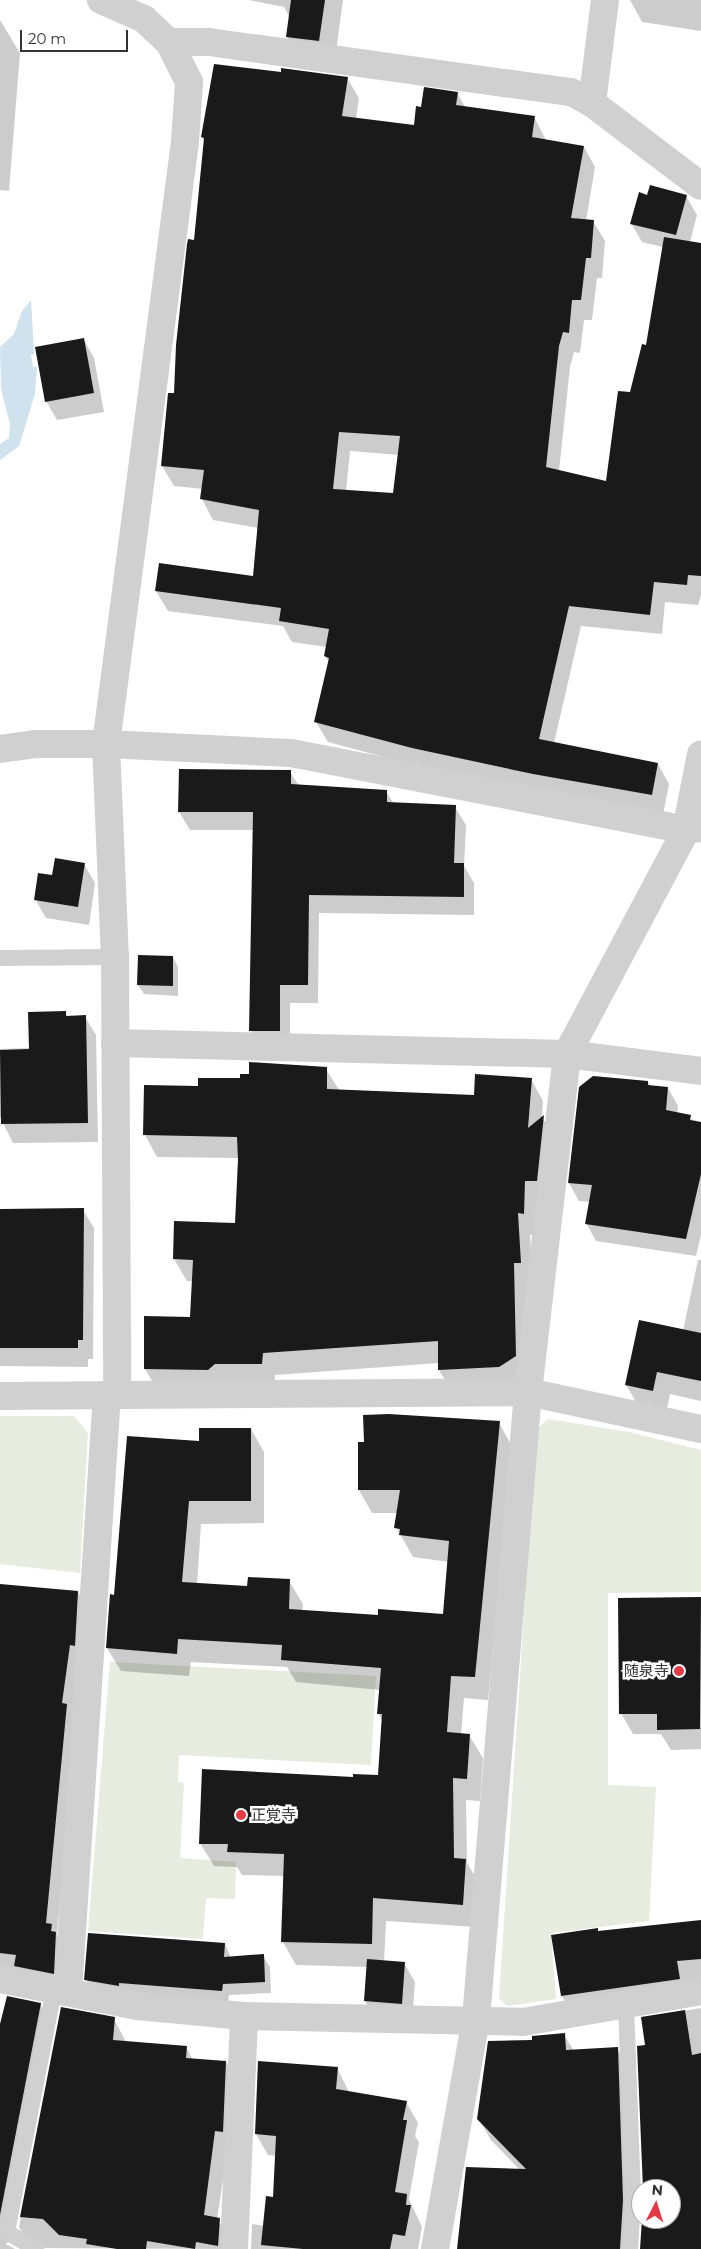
<!DOCTYPE html>
<meta charset="utf-8">
<style>
body{margin:0}
#map{position:relative;width:701px;height:2249px;overflow:hidden;background:#fff;font-family:Montserrat,"Noto Sans JP",sans-serif}
div>[style]{position:absolute}
.green>*{inset:0;background:#e6ecdf}
.water>*{inset:0;background:#cfe2ee}
.shadow>*{inset:0;background:#0003}
.building>*{inset:0;background:#1a1a1a}
.service>*{height:16px;margin:-8px;padding:0 8px;transform-origin:8px;border-radius:8px;background:#d0d0d0}
.minor>*{height:28px;margin:-14px;padding:0 14px;transform-origin:14px;border-radius:14px;background:#d0d0d0}
.tertiary>*{height:28px;margin:-14px;padding:0 14px;transform-origin:14px;border-radius:14px;background:#d0d0d0}
.dots>*{width:14px;height:14px;translate:-50% -50%;box-sizing:border-box;border:2px solid #fff;border-radius:50%}
span{translate:-50% -50%;white-space:nowrap;text-align:center;line-height:1.15;-webkit-text-stroke:5px #fff;paint-order:stroke}
.poi-label{font-size:15px;color:#333}
.right{translate:-100% -50%;text-align:right}
.left{translate:0 -50%;text-align:left}
.north{position:absolute;left:631px;top:2179px;width:50px;height:50px;box-sizing:border-box;background:#fff;border:1px solid #adadad;border-radius:50%;rotate:5deg;font-size:14px;font-weight:700;line-height:20px;text-align:center;color:#333}
.north::after{content:'';display:block;margin:auto;width:18px;height:22px;background:#e63946;clip-path:polygon(50% 0,100% 100%,50% 72%,0 100%)}
.scale{position:absolute;left:20px;top:30px;width:108px;height:22px;box-sizing:border-box;border:2px solid #333;border-top:0;padding-left:6px;font-size:15px;line-height:18px;white-space:nowrap;color:#333;-webkit-text-stroke:4px #fff;paint-order:stroke}
</style>
<div id="map">
<div class="green">
<i style="clip-path:polygon(0 1416px,74px 1416px,88px 1433px,80px 1573px,0 1564px)"></i>
<i style="clip-path:polygon(548px 1419px,629px 1432px,701px 1450px,701px 1592px,608px 1593px,608px 1785px,656px 1787px,649px 1921px,551px 1933px,556px 1999px,507px 2006px,499px 1998px,536px 1430px)"></i>
<i style="clip-path:polygon(110px 1662px,376px 1676px,371px 1765px,179px 1755px,178px 1782px,184px 1783px,180px 1858px,236px 1862px,235px 1899px,206px 1898px,203px 1939px,88px 1931px)"></i>
</div>
<div class="water">
<i style="clip-path:polygon(31px 300px,34px 354px,31px 355px,33px 367px,37px 367px,35px 394px,19px 446px,0 460px,0 444px,9px 438px,10px 424px,1px 389px,0 347px,14px 334px,22px 311px)"></i>
</div>
<div class="shadow">
<i style="clip-path:polygon(249px 0,343px 0,334px 66px,302px 62px,287px 37px,290px 18px,284px 7px)"></i>
<i style="clip-path:polygon(630px 0,701px 0,701px 31px,642px 22px)"></i>
<i style="clip-path:polygon(0 20px,20px 53px,9px 191px,0 190px)"></i>
<i style="clip-path:polygon(evenodd,282px 74px,347px 78px,359px 98px,356px 119px,415px 126px,422px 108px,457px 93px,465px 107px,534px 117px,546px 140px,584px 147px,595px 167px,586px 221px,593px 221px,605px 241px,602px 278px,597px 278px,592px 320px,584px 320px,580px 353px,574px 352px,570px 367px,559px 471px,607px 482px,647px 346px,663px 247px,642px 242px,631px 223px,648px 196px,686px 196px,697px 215px,690px 242px,701px 244px,701px 595px,698px 605px,665px 602px,662px 634px,581px 626px,554px 743px,658px 764px,669px 784px,663px 815px,425px 768px,328px 742px,316px 722px,329px 662px,325px 656px,327px 647px,292px 642px,283px 626px,168px 611px,156px 591px,254px 577px,259px 528px,213px 520px,202px 499px,203px 489px,174px 486px,162px 466px,176px 395px,195px 241px,205px 142px,202px 137px,282px 74px,350px 451px,399px 455px,394px 494px,346px 491px,350px 451px)"></i>
<i style="clip-path:polygon(84px 340px,94px 358px,104px 412px,57px 420px,46px 401px)"></i>
<i style="clip-path:polygon(290px 772px,299px 786px,386px 791px,394px 804px,455px 807px,466px 825px,464px 866px,474px 883px,474px 915px,319px 913px,318px 1003px,290px 1003px,290px 1049px,261px 1049px,251px 1030px,254px 830px,190px 830px,179px 812px)"></i>
<i style="clip-path:polygon(84px 864px,95px 883px,89px 925px,46px 918px,35px 899px,53px 876px)"></i>
<i style="clip-path:polygon(173px 957px,178px 967px,178px 996px,144px 994px,138px 985px)"></i>
<i style="clip-path:polygon(65px 1012px,68px 1017px,85px 1017px,96px 1035px,98px 1142px,13px 1143px,0 1117px,0 1049px,30px 1048px)"></i>
<i style="clip-path:polygon(326px 1069px,339px 1090px,475px 1097px,531px 1079px,543px 1101px,542px 1118px,556px 1138px,536px 1235px,530px 1235px,533px 1285px,526px 1285px,528px 1378px,452px 1392px,439px 1370px,439px 1363px,275px 1375px,274px 1385px,158px 1391px,145px 1369px,146px 1318px,192px 1318px,193px 1281px,187px 1281px,174px 1259px,236px 1225px,238px 1158px,157px 1157px,145px 1135px,145px 1087px,199px 1087px)"></i>
<i style="clip-path:polygon(648px 1082px,650px 1086px,668px 1088px,678px 1106px,677px 1115px,701px 1122px,701px 1235px,696px 1256px,596px 1241px,586px 1223px,590px 1202px,579px 1201px,569px 1183px,580px 1087px)"></i>
<i style="clip-path:polygon(83px 1210px,94px 1228px,93px 1359px,88px 1359px,88px 1367px,0 1366px,0 1211px)"></i>
<i style="clip-path:polygon(698px 1260px,701px 1260px,701px 1401px,670px 1394px,666px 1413px,639px 1407px,626px 1385px,683px 1331px)"></i>
<i style="clip-path:polygon(499px 1423px,512px 1446px,488px 1700px,464px 1698px,461px 1735px,469px 1735px,483px 1758px,480px 1801px,466px 1800px,467px 1863px,479px 1883px,476px 1927px,386px 1921px,384px 1962px,404px 1963px,415px 1982px,412px 2022px,376px 2020px,365px 2001px,368px 1967px,296px 1965px,283px 1942px,285px 1876px,242px 1875px,237px 1867px,214px 1866px,200px 1843px,354px 1778px,379px 1776px,383px 1722px,378px 1713px,380px 1690px,296px 1682px,287px 1667px,191px 1662px,189px 1676px,121px 1671px,107px 1648px,116px 1596px,201px 1443px,251px 1429px,264px 1452px,264px 1523px,201px 1524px,197px 1585px,248px 1588px,289px 1581px,303px 1604px,302px 1611px,379px 1616px,444px 1615px,449px 1562px,413px 1557px,396px 1527px,398px 1513px,372px 1513px,359px 1490px)"></i>
<i style="clip-path:polygon(0 1586px,78px 1592px,88px 1610px,57px 1934px,66px 1951px,63px 1991px,0 1973px)"></i>
<i style="clip-path:polygon(620px 1599px,701px 1599px,701px 1749px,671px 1750px,661px 1734px,633px 1734px,621px 1713px)"></i>
<i style="clip-path:polygon(701px 1921px,701px 1998px,574px 2017px,562px 1996px,553px 1936px)"></i>
<i style="clip-path:polygon(225px 1944px,231px 1958px,263px 1956px,270px 1967px,271px 1993px,229px 1995px,228px 2003px,93px 1991px,86px 1979px)"></i>
<i style="clip-path:polygon(40px 2004px,53px 2025px,11px 2239px,6px 2244px,15px 2249px,0 2249px,0 2033px)"></i>
<i style="clip-path:polygon(62px 2008px,114px 2019px,126px 2042px,186px 2047px,193px 2060px,226px 2062px,238px 2083px,217px 2219px,231px 2240px,231px 2249px,32px 2248px,19px 2227px)"></i>
<i style="clip-path:polygon(701px 2008px,701px 2249px,641px 2249px,643px 2219px,671px 2219px,671px 2189px,644px 2189px,647px 2047px,643px 2018px)"></i>
<i style="clip-path:polygon(564px 2035px,574px 2051px,617px 2048px,629px 2069px,633px 2249px,459px 2249px,520px 2170px,491px 2140px,478px 2118px,534px 2041px)"></i>
<i style="clip-path:polygon(337px 2068px,349px 2092px,406px 2102px,418px 2123px,415px 2136px,419px 2142px,409px 2199px,422px 2227px,418px 2249px,251px 2249px,252px 2224px,264px 2226px,274px 2198px,276px 2156px,268px 2155px,256px 2134px)"></i>
</div>
<div class="building">
<i style="clip-path:polygon(291px 0,325px 0,319px 41px,286px 37px)"></i>
<i style="clip-path:polygon(evenodd,214px 64px,281px 72px,281px 68px,348px 77px,342px 116px,414px 125px,416px 106px,421px 107px,424px 87px,458px 92px,456px 105px,535px 116px,532px 137px,584px 146px,571px 218px,594px 220px,591px 258px,586px 258px,581px 300px,572px 300px,569px 333px,563px 332px,559px 346px,546px 467px,606px 481px,618px 391px,630px 392px,642px 344px,646px 345px,664px 237px,701px 243px,701px 576px,688px 575px,687px 585px,654px 582px,650px 615px,569px 606px,539px 739px,658px 763px,652px 795px,533px 774px,412px 748px,314px 722px,329px 658px,324px 656px,329px 629px,279px 621px,281px 608px,155px 591px,159px 563px,253px 576px,259px 510px,200px 499px,204px 470px,161px 466px,168px 393px,174px 393px,176px 345px,187px 244px,188px 239px,194px 240px,204px 138px,201px 137px,214px 64px,339px 432px,400px 436px,393px 493px,333px 489px,339px 432px)"></i>
<i style="clip-path:polygon(650px 185px,687px 195px,676px 235px,630px 224px,639px 192px,647px 195px)"></i>
<i style="clip-path:polygon(84px 338px,94px 393px,45px 402px,35px 347px)"></i>
<i style="clip-path:polygon(179px 769px,291px 770px,291px 784px,387px 790px,387px 802px,456px 805px,454px 863px,464px 863px,464px 897px,309px 895px,308px 985px,280px 985px,280px 1031px,249px 1031px,253px 812px,178px 812px)"></i>
<i style="clip-path:polygon(55px 858px,85px 863px,78px 907px,34px 900px,38px 873px,52px 875px)"></i>
<i style="clip-path:polygon(138px 955px,173px 956px,173px 986px,137px 985px)"></i>
<i style="clip-path:polygon(66px 1011px,66px 1016px,86px 1015px,88px 1123px,1px 1124px,0 1050px,29px 1049px,28px 1012px)"></i>
<i style="clip-path:polygon(249px 1062px,327px 1067px,327px 1089px,474px 1095px,475px 1074px,532px 1078px,528px 1128px,544px 1115px,537px 1181px,525px 1181px,524px 1214px,518px 1213px,521px 1263px,514px 1263px,516px 1356px,499px 1367px,438px 1370px,438px 1341px,263px 1353px,262px 1364px,215px 1364px,208px 1370px,144px 1369px,144px 1316px,190px 1317px,193px 1260px,173px 1259px,174px 1221px,235px 1223px,238px 1160px,237px 1137px,143px 1135px,144px 1085px,198px 1086px,198px 1078px,240px 1078px,240px 1074px,249px 1074px)"></i>
<i style="clip-path:polygon(593px 1076px,648px 1081px,648px 1085px,668px 1087px,666px 1110px,691px 1115px,690px 1120px,701px 1122px,701px 1174px,686px 1239px,585px 1224px,592px 1185px,568px 1183px,579px 1087px)"></i>
<i style="clip-path:polygon(84px 1208px,83px 1340px,78px 1340px,78px 1348px,0 1348px,0 1209px)"></i>
<i style="clip-path:polygon(639px 1320px,701px 1333px,701px 1381px,657px 1372px,653px 1391px,625px 1385px)"></i>
<i style="clip-path:polygon(389px 1414px,500px 1421px,475px 1677px,451px 1676px,447px 1732px,470px 1734px,467px 1779px,453px 1778px,454px 1858px,466px 1859px,463px 1905px,373px 1898px,372px 1944px,281px 1942px,284px 1854px,227px 1852px,228px 1844px,199px 1844px,202px 1769px,353px 1777px,353px 1774px,378px 1775px,382px 1714px,377px 1714px,381px 1668px,281px 1660px,282px 1645px,178px 1639px,177px 1654px,106px 1648px,110px 1594px,114px 1595px,127px 1436px,199px 1441px,199px 1428px,251px 1428px,251px 1501px,189px 1501px,182px 1582px,247px 1586px,248px 1577px,290px 1579px,289px 1609px,378px 1615px,378px 1609px,443px 1614px,449px 1541px,399px 1535px,400px 1529px,394px 1528px,400px 1490px,358px 1490px,358px 1442px,364px 1442px,363px 1415px)"></i>
<i style="clip-path:polygon(0 1584px,78px 1591px,75px 1646px,70px 1645px,62px 1703px,67px 1704px,46px 1923px,52px 1924px,51px 1931px,56px 1932px,54px 1974px,14px 1966px,16px 1955px,0 1953px)"></i>
<i style="clip-path:polygon(701px 1597px,700px 1729px,657px 1730px,657px 1714px,619px 1714px,618px 1598px)"></i>
<i style="clip-path:polygon(701px 1920px,701px 1959px,677px 1961px,680px 1979px,561px 1996px,551px 1935px,598px 1928px,598px 1931px)"></i>
<i style="clip-path:polygon(88px 1933px,225px 1943px,224px 1957px,264px 1954px,265px 1982px,223px 1984px,222px 1991px,119px 1983px,119px 1986px,84px 1980px)"></i>
<i style="clip-path:polygon(367px 1959px,405px 1962px,402px 2004px,364px 2001px)"></i>
<i style="clip-path:polygon(7px 1996px,41px 2003px,0 2215px,0 2024px)"></i>
<i style="clip-path:polygon(61px 2007px,115px 2017px,113px 2040px,187px 2046px,186px 2058px,226px 2061px,223px 2132px,215px 2131px,204px 2215px,220px 2218px,218px 2246px,196px 2242px,195px 2249px,147px 2241px,146px 2249px,117px 2249px,86px 2244px,87px 2239px,59px 2235px,43px 2219px,20px 2217px)"></i>
<i style="clip-path:polygon(685px 2010px,692px 2055px,701px 2053px,701px 2249px,640px 2249px,642px 2219px,671px 2219px,671px 2189px,643px 2189px,637px 2046px,645px 2045px,641px 2017px)"></i>
<i style="clip-path:polygon(565px 2033px,566px 2050px,618px 2047px,623px 2200px,620px 2249px,457px 2249px,466px 2167px,526px 2169px,477px 2119px,488px 2041px,532px 2040px,532px 2036px)"></i>
<i style="clip-path:polygon(258px 2061px,338px 2067px,336px 2089px,407px 2101px,403px 2120px,407px 2120px,395px 2192px,407px 2194px,406px 2205px,411px 2205px,405px 2236px,393px 2234px,390px 2249px,303px 2249px,261px 2245px,266px 2196px,273px 2197px,276px 2136px,255px 2134px)"></i>
</div>
<div class="service">
<i style="left:0;top:958px;width:115px;rotate:-0.5deg"></i>
<i style="left:626px;top:2005px;width:195px;rotate:87.9deg"></i>
<i style="left:633px;top:2200px;width:49px;rotate:93.5deg"></i>
<i style="left:0;top:2228px;width:42px;rotate:30.3deg"></i>
<i style="left:7px;top:2232px;width:247px;rotate:-79deg"></i>
</div>
<div class="minor">
<i style="left:101px;top:0;width:47px;rotate:23.8deg"></i>
<i style="left:144px;top:19px;width:34px;rotate:43deg"></i>
<i style="left:169px;top:42px;width:45px;rotate:63.4deg"></i>
<i style="left:189px;top:82px;width:60px;rotate:93.8deg"></i>
<i style="left:185px;top:142px;width:607px;rotate:97.48deg"></i>
<i style="left:106px;top:744px;width:213px;rotate:87.6deg"></i>
<i style="left:115px;top:957px;width:436px;rotate:89.7deg"></i>
<i style="left:169px;top:42px;width:40px"></i>
<i style="left:209px;top:42px;width:365px;rotate:7.9deg"></i>
<i style="left:571px;top:92px;width:24px;rotate:28deg"></i>
<i style="left:592px;top:103px;width:137px;rotate:37.3deg"></i>
<i style="left:592px;top:103px;width:104px;rotate:-82.8deg"></i>
<i style="left:0;top:749px;width:34px;rotate:-8deg"></i>
<i style="left:34px;top:744px;width:72px"></i>
<i style="left:106px;top:744px;width:185px;rotate:2.8deg"></i>
<i style="left:291px;top:753px;width:402px;rotate:11deg"></i>
<i style="left:686px;top:830px;width:15px;rotate:-8deg"></i>
<i style="left:115px;top:1043px;width:452px;rotate:1.4deg"></i>
<i style="left:567px;top:1054px;width:135px;rotate:7.2deg"></i>
<i style="left:0;top:1979px;width:141px;rotate:11.1deg"></i>
<i style="left:138px;top:2006px;width:106px;rotate:5.4deg"></i>
<i style="left:244px;top:2016px;width:279px;rotate:1.2deg"></i>
<i style="left:523px;top:2022px;width:181px;rotate:-9.9deg"></i>
<i style="left:68px;top:1992px;width:599px;rotate:-86.27deg"></i>
<i style="left:234px;top:2249px;width:233px;rotate:-87.5deg"></i>
<i style="left:435px;top:2249px;width:234px;rotate:-79.9deg"></i>
<i style="left:476px;top:2019px;width:629px;rotate:-85.26deg"></i>
<i style="left:528px;top:1392px;width:340px;rotate:-83.4deg"></i>
<i style="left:567px;top:1054px;width:254px;rotate:-62deg"></i>
<i style="left:686px;top:830px;width:77px;rotate:-78.8deg"></i>
</div>
<div class="tertiary">
<i style="left:0;top:1396px;width:528px;rotate:-0.43deg"></i>
<i style="left:528px;top:1392px;width:177px;rotate:12.1deg"></i>
</div>
<div class="dots">
<i style="left:679px;top:1671px;background:#e63946"></i>
<i style="left:241px;top:1815px;background:#e63946"></i>
</div>
<div class="poi-label">
<span class="right" style="left:669px;top:1671px">随泉寺</span>
<span class="left" style="left:251px;top:1815px">正覚寺</span>
</div>
<div class="north">N</div>
<div class="scale">20 m</div>
</div>
